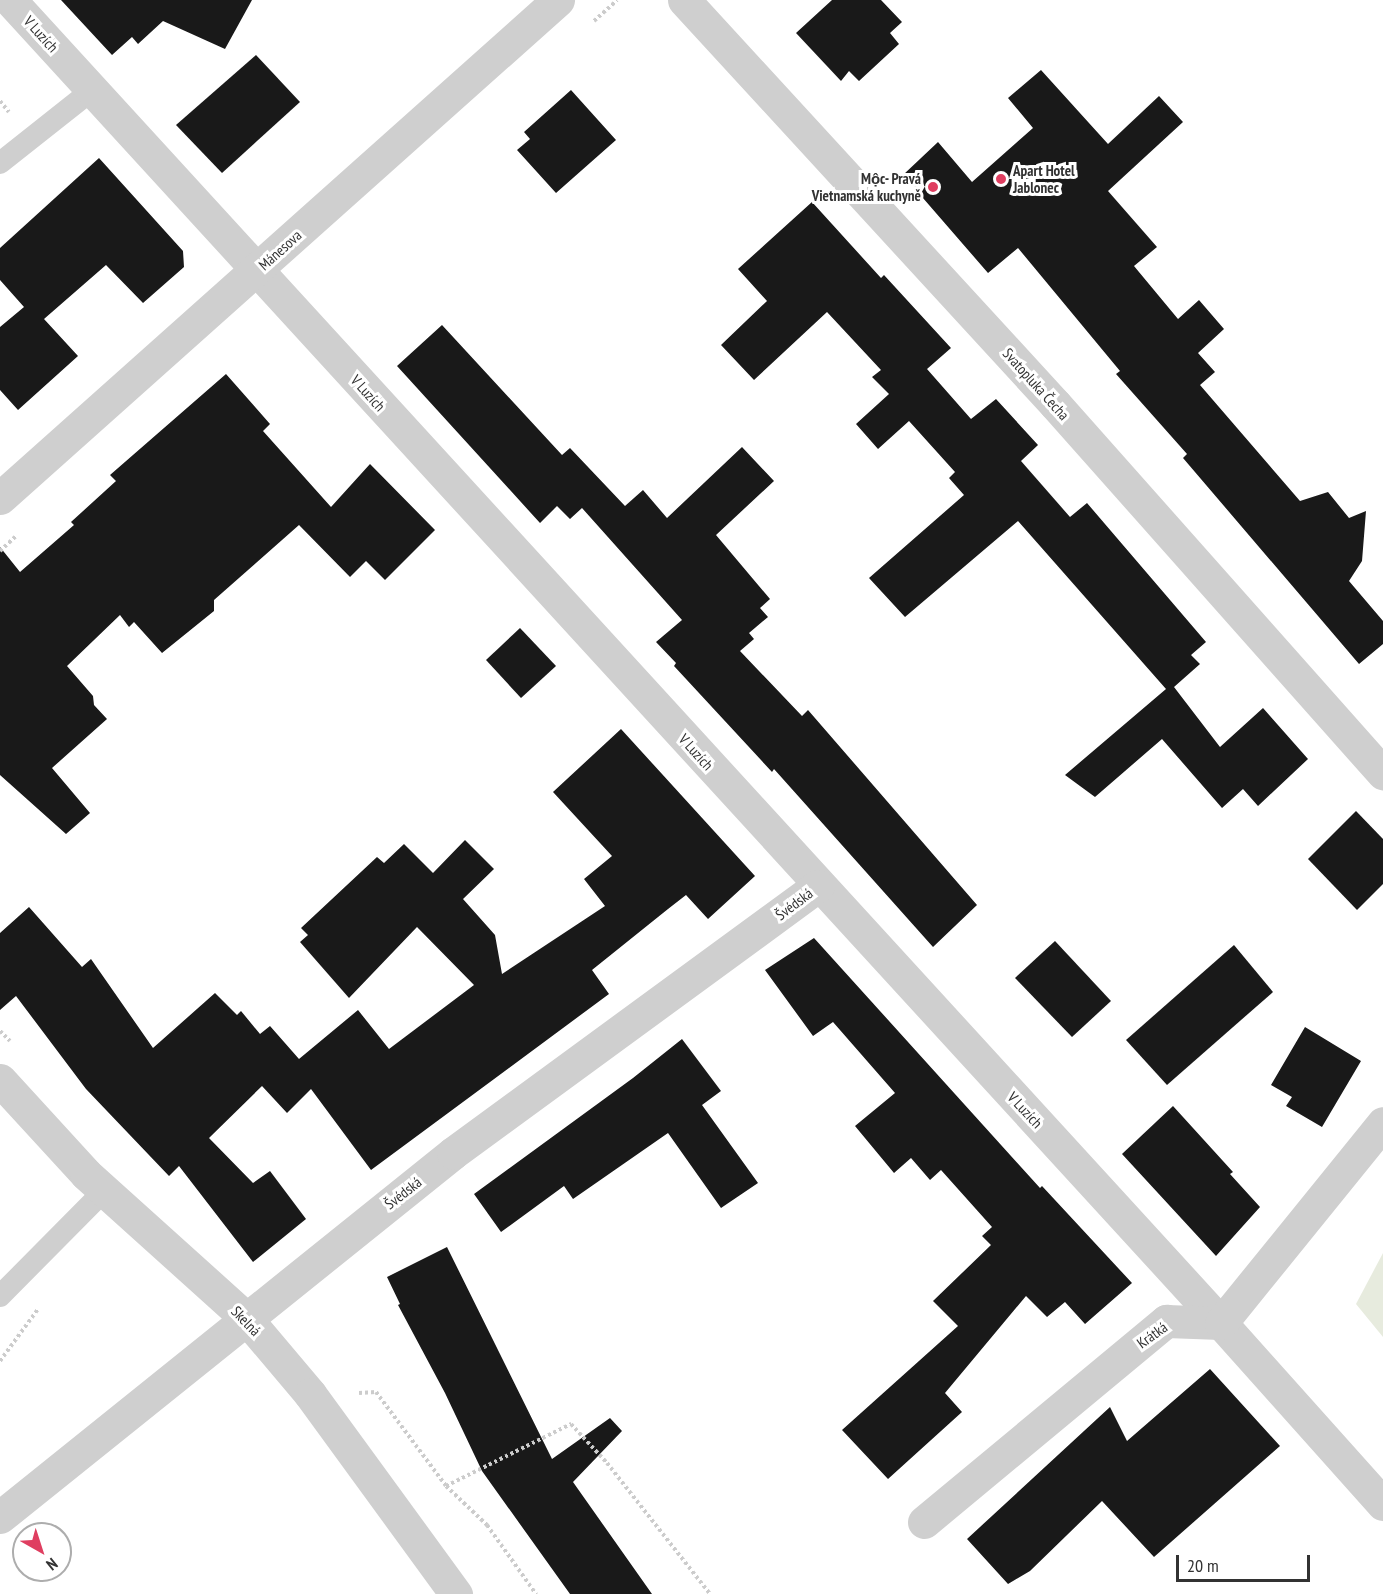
<!DOCTYPE html>
<meta charset="utf-8">
<style>
body{margin:0}
#map{position:relative;width:1383px;height:1594px;overflow:hidden;background:#fff;font-family:"PT Sans Narrow",sans-serif}
div>[style]{position:absolute}
.green>*{inset:0;background:#e7ebde}
.building>*{inset:0;background:#191919}
.path>*{height:4px;margin-top:-2px;transform-origin:0;background:repeating-linear-gradient(90deg,#ccc 0 3px,transparent 0 6px)}
.service>*{height:22px;margin:-11px;padding:0 11px;transform-origin:11px;border-radius:11px;background:#cfcfcf}
.minor>*{height:33px;margin:-16.5px;padding:0 16.5px;transform-origin:16.5px;border-radius:16.5px;background:#cfcfcf}
.dots>*{width:16px;height:16px;translate:-50% -50%;box-sizing:border-box;border:3px solid #fff;border-radius:50%}
span{translate:-50% -50%;white-space:nowrap;text-align:center;line-height:1.15;-webkit-text-stroke:6px #fff;paint-order:stroke}
.street-label{font-size:15px;color:#323232}
.poi-label{font-size:15px;color:#323232;font-weight:700}
.left{translate:0 -50%;text-align:left}
.right{translate:-100% -50%;text-align:right}
.north{position:absolute;left:12px;top:1522px;width:60px;height:60px;box-sizing:border-box;background:#fff;border:2px solid #adadad;border-radius:50%;rotate:141deg;font-size:16px;font-weight:700;line-height:24px;text-align:center;color:#323232}
.north::after{content:'';display:block;margin:auto;width:21px;height:27px;background:#df3e60;clip-path:polygon(50% 0,100% 100%,50% 72%,0 100%)}
.scale{position:absolute;left:1176px;top:1555px;width:134px;height:27px;box-sizing:border-box;border:3px solid #323232;border-top:0;padding-left:8px;font-size:18px;line-height:21px;white-space:nowrap;color:#323232;-webkit-text-stroke:4px #fff;paint-order:stroke}
</style>
<div id="map">
<div class="green">
<i style="clip-path:polygon(1383px 1253px,1383px 1337px,1356px 1304px)"></i>
</div>
<div class="building">
<i style="clip-path:polygon(61px 0,252px 0,225px 49px,163px 21px,138px 44px,132px 37px,112px 55px)"></i>
<i style="clip-path:polygon(832px 0,881px 0,902px 22px,890px 33px,899px 44px,859px 81px,849px 71px,841px 81px,796px 33px)"></i>
<i style="clip-path:polygon(256px 55px,300px 102px,222px 173px,176px 125px)"></i>
<i style="clip-path:polygon(1041px 70px,1108px 144px,1159px 96px,1183px 122px,1108px 191px,1157px 247px,1134px 266px,1178px 319px,1199px 300px,1224px 329px,1198px 353px,1215px 372px,1200px 385px,1300px 501px,1328px 492px,1349px 518px,1366px 511px,1362px 561px,1349px 581px,1383px 621px,1383px 644px,1359px 664px,1183px 458px,1187px 454px,1116px 374px,1120px 371px,1018px 248px,988px 273px,903px 175px,938px 142px,972px 182px,1033px 128px,1008px 98px)"></i>
<i style="clip-path:polygon(571px 90px,616px 140px,556px 193px,517px 150px,530px 139px,524px 132px)"></i>
<i style="clip-path:polygon(99px 158px,183px 251px,184px 267px,143px 303px,106px 265px,44px 319px,78px 356px,18px 410px,0 390px,0 327px,24px 307px,0 280px,0 248px)"></i>
<i style="clip-path:polygon(812px 202px,881px 278px,884px 275px,951px 348px,927px 369px,971px 419px,996px 399px,1038px 445px,1021px 461px,1070px 517px,1087px 503px,1206px 642px,1191px 655px,1200px 664px,1174px 687px,1220px 747px,1263px 708px,1308px 759px,1258px 806px,1243px 789px,1222px 808px,1162px 739px,1095px 797px,1065px 775px,1166px 689px,1018px 521px,905px 617px,869px 578px,964px 495px,949px 478px,955px 472px,909px 421px,878px 449px,856px 424px,889px 394px,872px 377px,881px 370px,827px 312px,754px 380px,721px 345px,767px 301px,738px 269px)"></i>
<i style="clip-path:polygon(442px 325px,562px 455px,570px 448px,625px 506px,643px 490px,667px 518px,742px 447px,774px 481px,716px 535px,770px 599px,760px 608px,768px 617px,749px 633px,754px 639px,740px 651px,802px 716px,808px 710px,977px 905px,933px 947px,774px 769px,772px 772px,674px 666px,676px 663px,656px 642px,682px 620px,582px 508px,570px 519px,557px 506px,540px 523px,397px 366px)"></i>
<i style="clip-path:polygon(226px 374px,270px 424px,263px 431px,331px 507px,370px 464px,435px 530px,385px 580px,366px 561px,350px 577px,299px 525px,214px 600px,214px 611px,162px 653px,134px 622px,129px 627px,120px 615px,67px 666px,93px 696px,94px 705px,107px 719px,52px 768px,90px 813px,66px 834px,0 775px,0 547px,20px 572px,74px 525px,71px 522px,116px 481px,110px 475px)"></i>
<i style="clip-path:polygon(520px 628px,556px 666px,521px 698px,486px 660px)"></i>
<i style="clip-path:polygon(621px 729px,755px 876px,708px 919px,686px 895px,668px 909px,592px 970px,609px 994px,371px 1170px,311px 1089px,287px 1113px,262px 1086px,209px 1138px,253px 1183px,270px 1171px,306px 1219px,253px 1262px,179px 1166px,169px 1176px,86px 1089px,16px 996px,0 1010px,0 933px,29px 907px,82px 967px,91px 959px,153px 1048px,215px 993px,237px 1015px,241px 1011px,260px 1034px,270px 1026px,299px 1059px,358px 1010px,389px 1049px,474px 985px,417px 927px,349px 998px,300px 942px,308px 935px,301px 928px,377px 857px,384px 863px,404px 844px,433px 873px,465px 840px,494px 869px,463px 899px,495px 935px,502px 974px,605px 906px,584px 879px,612px 856px,553px 792px)"></i>
<i style="clip-path:polygon(1356px 811px,1383px 839px,1383px 884px,1357px 910px,1308px 859px)"></i>
<i style="clip-path:polygon(814px 938px,1040px 1188px,1042px 1186px,1132px 1283px,1085px 1324px,1065px 1302px,1047px 1317px,1026px 1296px,945px 1393px,962px 1412px,888px 1479px,842px 1430px,958px 1326px,933px 1301px,991px 1245px,982px 1236px,992px 1227px,941px 1170px,930px 1180px,911px 1158px,894px 1173px,855px 1126px,895px 1093px,833px 1022px,813px 1036px,765px 970px)"></i>
<i style="clip-path:polygon(1055px 941px,1111px 1001px,1072px 1037px,1015px 978px)"></i>
<i style="clip-path:polygon(1234px 945px,1273px 992px,1167px 1085px,1126px 1040px)"></i>
<i style="clip-path:polygon(1305px 1027px,1361px 1061px,1322px 1127px,1286px 1106px,1292px 1097px,1271px 1085px)"></i>
<i style="clip-path:polygon(682px 1039px,721px 1091px,702px 1105px,758px 1183px,721px 1208px,668px 1133px,573px 1199px,564px 1186px,501px 1232px,474px 1194px,633px 1078px)"></i>
<i style="clip-path:polygon(1173px 1106px,1233px 1172px,1230px 1174px,1260px 1207px,1216px 1256px,1122px 1154px)"></i>
<i style="clip-path:polygon(447px 1247px,552px 1459px,610px 1418px,622px 1431px,573px 1482px,652px 1594px,570px 1594px,482px 1471px,445px 1393px,398px 1305px,400px 1304px,387px 1277px)"></i>
<i style="clip-path:polygon(1210px 1369px,1280px 1446px,1154px 1557px,1102px 1501px,1030px 1571px,1008px 1584px,967px 1539px,1110px 1407px,1127px 1441px)"></i>
</div>
<div class="path">
<i style="left:594px;top:21px;width:31px;rotate:-42deg"></i>
<i style="left:0;top:101px;width:14px;rotate:51deg"></i>
<i style="left:0;top:551px;width:23px;rotate:-43deg"></i>
<i style="left:0;top:1031px;width:14px;rotate:45deg"></i>
<i style="left:0;top:1361px;width:64px;rotate:-53.8deg"></i>
<i style="left:359px;top:1393px;width:17px;rotate:-3deg"></i>
<i style="left:376px;top:1392px;width:117px;rotate:53.3deg"></i>
<i style="left:446px;top:1486px;width:57px;rotate:43.6deg"></i>
<i style="left:487px;top:1525px;width:85px;rotate:54.6deg"></i>
<i style="left:446px;top:1486px;width:140px;rotate:-26.4deg"></i>
<i style="left:571px;top:1424px;width:53px;rotate:47.3deg"></i>
<i style="left:607px;top:1463px;width:167px;rotate:51.8deg"></i>
</div>
<div class="service">
<i style="left:0;top:163px;width:117px;rotate:-38.4deg"></i>
<i style="left:0;top:1296px;width:151px;rotate:-45.3deg"></i>
</div>
<div class="minor">
<i style="left:10px;top:0;width:1794px;rotate:47.53deg"></i>
<i style="left:1221px;top:1323px;width:243px;rotate:48.2deg"></i>
<i style="left:684px;top:0;width:549px;rotate:47.44deg"></i>
<i style="left:1055px;top:404px;width:494px;rotate:48.4deg"></i>
<i style="left:0;top:498px;width:748px;rotate:-41.75deg"></i>
<i style="left:0;top:1080px;width:127px;rotate:47.5deg"></i>
<i style="left:86px;top:1174px;width:214px;rotate:42deg"></i>
<i style="left:245px;top:1317px;width:101px;rotate:49.8deg"></i>
<i style="left:310px;top:1394px;width:248px;rotate:53.9deg"></i>
<i style="left:0;top:1517px;width:581px;rotate:-38.78deg"></i>
<i style="left:453px;top:1153px;width:452px;rotate:-36.2deg"></i>
<i style="left:924px;top:1522px;width:315px;rotate:-39.7deg"></i>
<i style="left:1166px;top:1321px;width:55px;rotate:2.1deg"></i>
<i style="left:1221px;top:1323px;width:257px;rotate:-51deg"></i>
</div>
<div class="dots">
<i style="left:1001px;top:179px;background:#df3e60"></i>
<i style="left:933px;top:187px;background:#df3e60"></i>
</div>
<div class="street-label">
<span style="left:41px;top:34px;rotate:48deg">V Luzích</span>
<span style="left:280px;top:250px;rotate:-42deg">Mánesova</span>
<span style="left:1036px;top:384px;rotate:48deg">Svatopluka Čecha</span>
<span style="left:368px;top:393px;rotate:48deg">V Luzích</span>
<span style="left:696px;top:752px;rotate:48deg">V Luzích</span>
<span style="left:794px;top:904px;rotate:-37deg">Švédská</span>
<span style="left:1025px;top:1110px;rotate:47deg">V Luzích</span>
<span style="left:403px;top:1193px;rotate:-38deg">Švédská</span>
<span style="left:246px;top:1321px;rotate:46deg">Skelná</span>
<span style="left:1152px;top:1335px;rotate:-36deg">Krátká</span>
</div>
<div class="poi-label">
<span class="left" style="left:1013px;top:179px">Apart Hotel<br>Jablonec</span>
<span class="right" style="left:921px;top:187px">Mộc- Pravá<br>Vietnamská kuchyně</span>
</div>
<div class="north">N</div>
<div class="scale">20 m</div>
</div>
